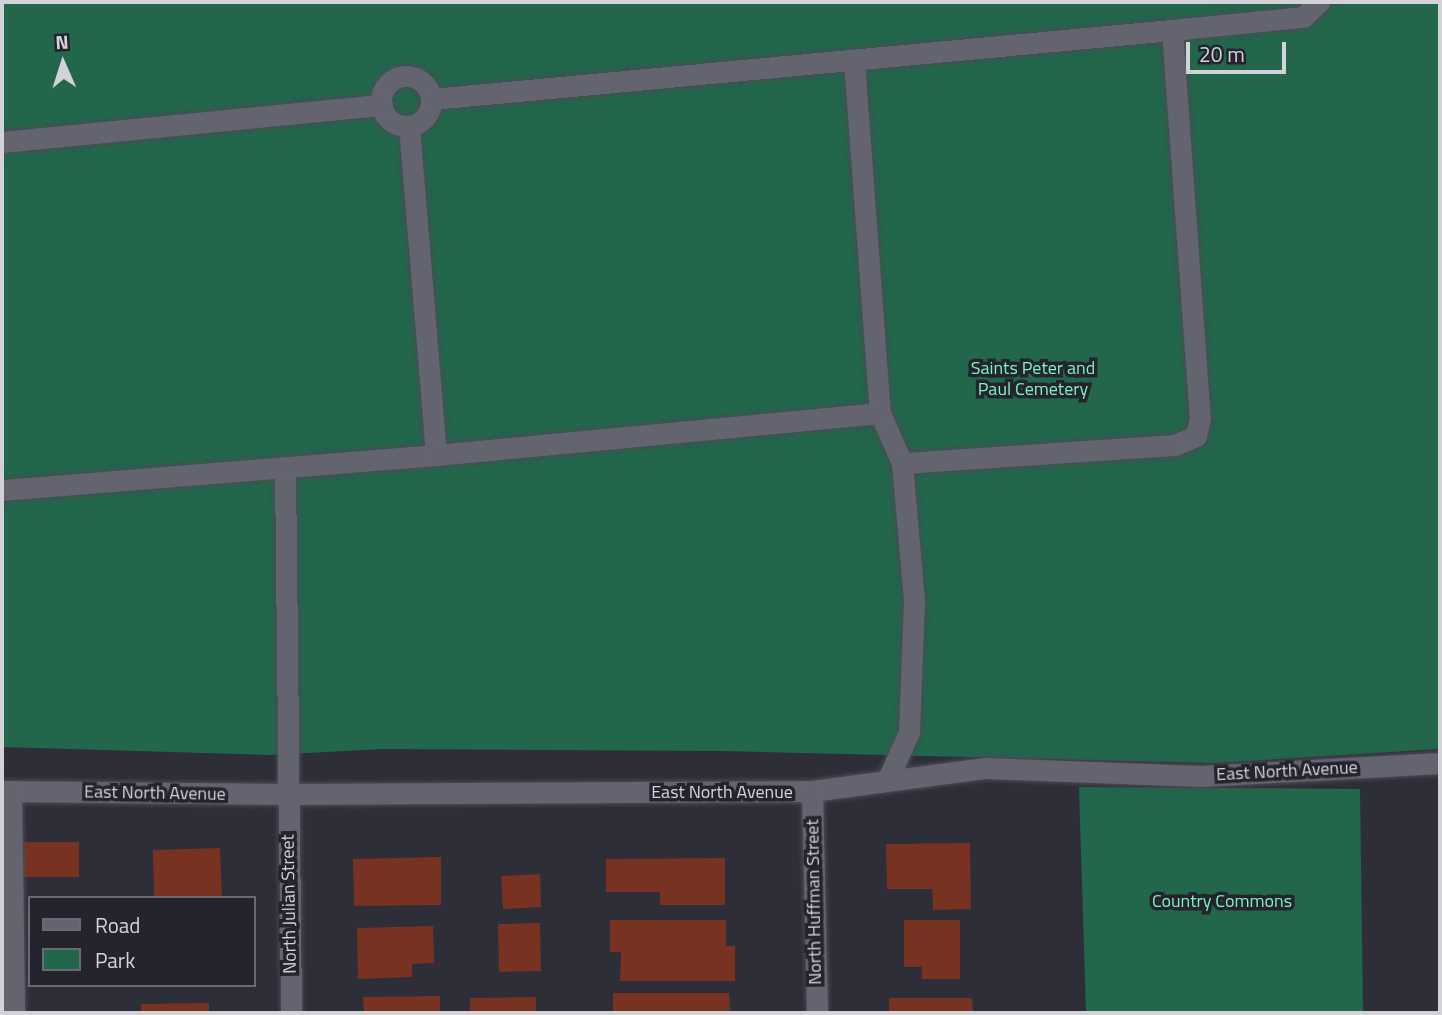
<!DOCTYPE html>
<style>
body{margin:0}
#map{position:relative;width:1442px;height:1015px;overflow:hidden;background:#2e2e39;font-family:"Titillium Web",sans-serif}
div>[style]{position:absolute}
.green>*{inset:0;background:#22664b}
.building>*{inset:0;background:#773222}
.roads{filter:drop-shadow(0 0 2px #4b4b54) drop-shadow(0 0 2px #4b4b54)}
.minor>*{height:21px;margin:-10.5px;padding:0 10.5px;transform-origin:10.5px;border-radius:10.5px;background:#636470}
.minor>.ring{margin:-10.5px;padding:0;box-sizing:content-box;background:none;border:21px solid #636470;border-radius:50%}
span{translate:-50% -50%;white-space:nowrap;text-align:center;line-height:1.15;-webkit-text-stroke:7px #24242f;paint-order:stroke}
.park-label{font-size:18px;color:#7df3c1}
.street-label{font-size:18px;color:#d2d2d9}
.frame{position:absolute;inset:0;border:4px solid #d2d2d9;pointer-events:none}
.legend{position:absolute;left:28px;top:896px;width:228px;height:91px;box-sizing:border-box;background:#24242f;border:2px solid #6a6a73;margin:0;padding:9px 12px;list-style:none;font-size:21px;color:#d2d2d9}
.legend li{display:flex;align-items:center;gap:14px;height:35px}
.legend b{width:35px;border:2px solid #6a6a73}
.north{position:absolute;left:28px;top:28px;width:70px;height:70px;-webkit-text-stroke:5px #24242f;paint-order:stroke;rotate:357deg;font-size:19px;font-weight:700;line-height:28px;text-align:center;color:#d2d2d9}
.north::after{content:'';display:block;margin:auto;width:24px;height:32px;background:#d2d2d9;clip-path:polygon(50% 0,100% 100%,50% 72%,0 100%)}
.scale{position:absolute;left:1186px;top:42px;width:100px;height:32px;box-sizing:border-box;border:4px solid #d2d2d9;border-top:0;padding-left:9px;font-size:21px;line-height:24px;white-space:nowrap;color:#d2d2d9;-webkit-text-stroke:5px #24242f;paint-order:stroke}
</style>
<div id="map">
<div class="green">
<i style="clip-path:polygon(2px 2px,1440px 2px,1440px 749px,1214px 763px,721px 751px,382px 749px,270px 755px,2px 747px)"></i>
<i style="clip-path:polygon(1079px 787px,1360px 789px,1363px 1013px,1086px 1013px)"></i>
</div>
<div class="building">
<i style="clip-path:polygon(21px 842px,79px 842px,79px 877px,21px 877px)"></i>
<i style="clip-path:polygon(970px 843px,971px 909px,933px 910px,932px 889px,887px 889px,886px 844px)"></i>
<i style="clip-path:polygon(220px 848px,222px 898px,154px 898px,153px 850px)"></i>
<i style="clip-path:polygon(441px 857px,441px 905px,354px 906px,353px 859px)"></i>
<i style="clip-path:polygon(725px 858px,725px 905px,660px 905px,660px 892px,606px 892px,606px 859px)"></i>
<i style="clip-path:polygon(540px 874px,541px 907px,503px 909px,501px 876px)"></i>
<i style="clip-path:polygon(610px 920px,726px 920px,726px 946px,735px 946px,735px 981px,620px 981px,621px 952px,610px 952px)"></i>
<i style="clip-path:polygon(904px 920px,960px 920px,960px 979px,922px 979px,922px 967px,904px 967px)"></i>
<i style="clip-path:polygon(540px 923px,541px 971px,499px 972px,498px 924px)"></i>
<i style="clip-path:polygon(433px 926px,434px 963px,412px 964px,412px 977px,358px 979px,357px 928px)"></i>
<i style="clip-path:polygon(613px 993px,729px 993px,730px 1013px,613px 1013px)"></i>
<i style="clip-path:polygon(440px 996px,440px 1013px,364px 1013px,363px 997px)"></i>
<i style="clip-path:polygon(536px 997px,536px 1013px,470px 1013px,470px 998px)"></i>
<i style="clip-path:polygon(889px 998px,972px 998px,973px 1013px,889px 1013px)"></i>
<i style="clip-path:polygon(209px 1003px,209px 1013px,141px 1013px,141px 1004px)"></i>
</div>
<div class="roads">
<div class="minor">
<i style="left:1172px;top:30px;width:132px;rotate:-5.7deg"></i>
<i style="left:1303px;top:17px;width:22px;rotate:-43deg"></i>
<i style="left:854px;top:61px;width:353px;rotate:85.8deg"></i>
<i style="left:880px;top:413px;width:55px;rotate:66.3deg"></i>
<i style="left:902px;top:463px;width:139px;rotate:85deg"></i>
<i style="left:914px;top:601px;width:131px;rotate:92.2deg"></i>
<i style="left:909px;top:732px;width:51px;rotate:114.1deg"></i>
<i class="ring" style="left:381px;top:76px;width:29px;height:29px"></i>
<i style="left:432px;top:99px;width:743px;rotate:-5.33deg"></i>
<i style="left:1172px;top:30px;width:389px;rotate:85.9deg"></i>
<i style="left:1200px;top:418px;width:18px;rotate:103deg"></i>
<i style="left:1196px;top:436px;width:23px;rotate:157deg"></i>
<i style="left:1175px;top:445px;width:274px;rotate:176.2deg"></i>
<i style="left:409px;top:126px;width:330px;rotate:85.3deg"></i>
<i style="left:2px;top:142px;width:382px;rotate:-5.6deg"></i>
<i style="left:285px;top:467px;width:546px;rotate:89.37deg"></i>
<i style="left:2px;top:490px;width:435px;rotate:-4.6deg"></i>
<i style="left:436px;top:455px;width:446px;rotate:-5.4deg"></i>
<i style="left:2px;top:791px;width:286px;rotate:0.6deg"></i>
<i style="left:288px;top:794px;width:524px;rotate:-0.33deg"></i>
<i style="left:812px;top:791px;width:175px;rotate:-7.6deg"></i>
<i style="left:985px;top:768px;width:216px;rotate:2.1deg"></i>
<i style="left:1201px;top:776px;width:239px;rotate:-3.1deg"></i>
<i style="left:11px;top:791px;width:222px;rotate:89.2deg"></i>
<i style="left:812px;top:791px;width:222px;rotate:88.7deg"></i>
</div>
</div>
<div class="park-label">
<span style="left:1033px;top:379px">Saints Peter and<br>Paul Cemetery</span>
<span style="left:1222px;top:901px">Country Commons</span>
</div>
<div class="street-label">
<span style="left:1287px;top:771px;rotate:-3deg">East North Avenue</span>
<span style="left:722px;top:792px">East North Avenue</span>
<span style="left:155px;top:793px;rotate:1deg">East North Avenue</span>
<span style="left:814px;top:902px;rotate:-91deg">North Huffman Street</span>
<span style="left:289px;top:904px;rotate:-91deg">North Julian Street</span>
</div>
<div class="frame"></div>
<ul class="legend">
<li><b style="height:9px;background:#636470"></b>Road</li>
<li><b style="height:19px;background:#22664b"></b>Park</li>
</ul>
<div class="north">N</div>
<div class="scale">20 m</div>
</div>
